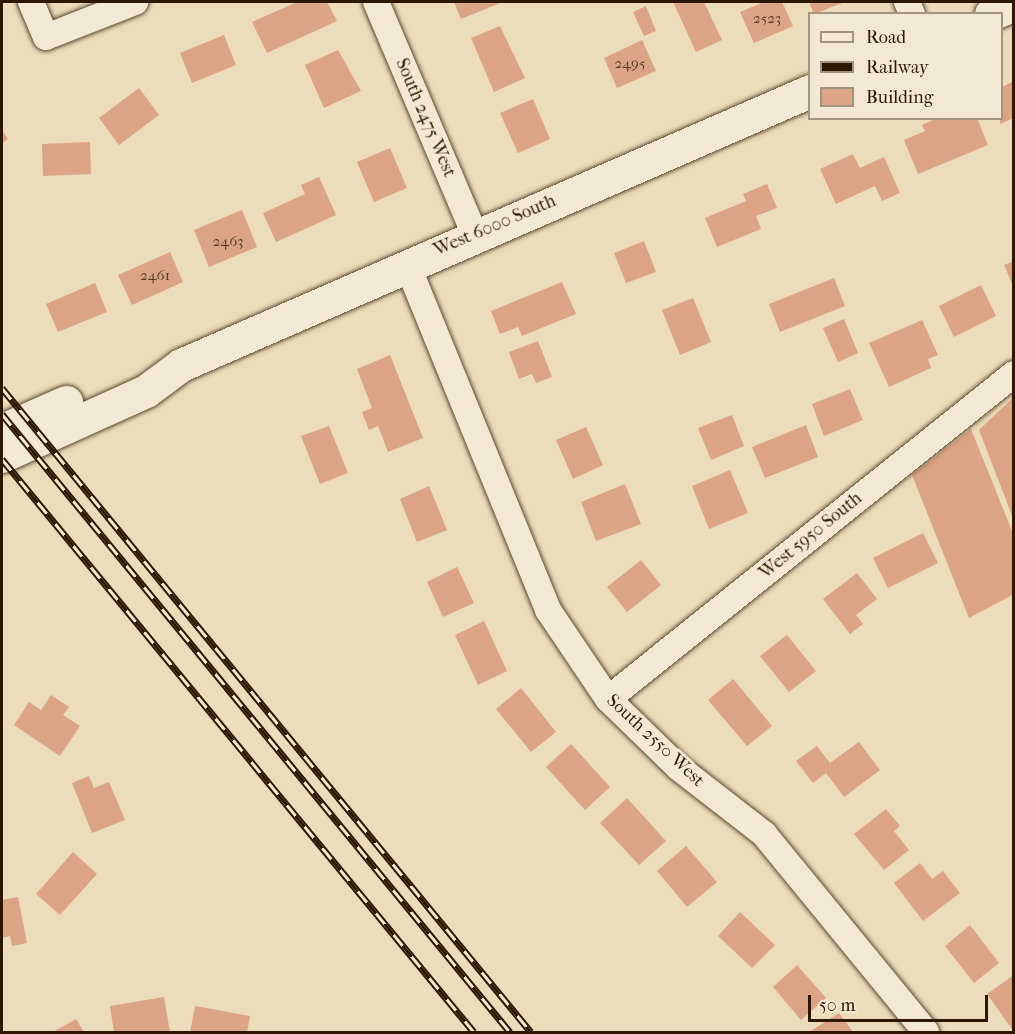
<!DOCTYPE html>
<style>
body{margin:0}
#map{position:relative;width:1015px;height:1034px;overflow:hidden;background:#ecdcbb;font-family:"IM FELL French Canon",serif}
div>[style]{position:absolute}
.building>*{inset:0;background:#dba484}
.roads{filter:drop-shadow(0 0 2px #5d482f) drop-shadow(0 0 2px #5d482f)}
.street>*{height:26px;margin:-13px;padding:0 13px;transform-origin:13px;border-radius:13px;background:#f3e8d3}
.secondary>*{height:33px;margin:-16.5px;padding:0 16.5px;transform-origin:16.5px;border-radius:16.5px;background:#f3e8d3}
.rail>*{height:7px;margin-top:-3.5px;transform-origin:0;background:repeating-linear-gradient(90deg,#f3e8d3 0 14px,#2d1700 0 28px);box-sizing:border-box;border-block:2px solid #2d1700}
span{translate:-50% -50%;white-space:nowrap;text-align:center;line-height:1.15;-webkit-text-stroke:6px #f3e8d3;paint-order:stroke}
.number-label{font-size:15px;color:#583a21}
.number-label span{-webkit-text-stroke-width:0}
.street-label{font-size:18px;color:#2d1700}
.frame{position:absolute;inset:0;border:3px solid #2d1700;pointer-events:none}
.legend{position:absolute;left:808px;top:12px;width:195px;height:108px;box-sizing:border-box;background:#f3e8d3;border:2px solid #a4947f;margin:0;padding:8px 10px;list-style:none;font-size:18px;color:#2d1700}
.legend li{display:flex;align-items:center;gap:12px;height:30px}
.legend b{width:30px;border:2px solid #a4947f}
.scale{position:absolute;left:808px;top:995px;width:180px;height:27px;box-sizing:border-box;border:3px solid #2d1700;border-top:0;padding-left:8px;font-size:18px;line-height:21px;white-space:nowrap;color:#2d1700;-webkit-text-stroke:4px #f3e8d3;paint-order:stroke}
</style>
<div id="map">
<div class="building">
<i style="clip-path:polygon(297px 2px,327px 2px,337px 21px,267px 53px,252px 22px)"></i>
<i style="clip-path:polygon(454px 2px,503px 2px,461px 19px)"></i>
<i style="clip-path:polygon(673px 2px,704px 2px,722px 40px,696px 52px)"></i>
<i style="clip-path:polygon(764px 2px,782px 2px,793px 26px,754px 43px,740px 12px)"></i>
<i style="clip-path:polygon(809px 2px,845px 2px,814px 14px)"></i>
<i style="clip-path:polygon(646px 6px,656px 31px,644px 36px,633px 12px)"></i>
<i style="clip-path:polygon(500px 26px,525px 78px,494px 92px,471px 38px)"></i>
<i style="clip-path:polygon(224px 35px,236px 65px,192px 83px,180px 53px)"></i>
<i style="clip-path:polygon(642px 40px,656px 71px,617px 88px,604px 58px)"></i>
<i style="clip-path:polygon(338px 50px,361px 91px,324px 108px,305px 65px)"></i>
<i style="clip-path:polygon(1014px 81px,1014px 118px,1000px 124px,1002px 87px)"></i>
<i style="clip-path:polygon(139px 88px,159px 115px,119px 145px,99px 118px)"></i>
<i style="clip-path:polygon(533px 99px,550px 139px,518px 153px,500px 113px)"></i>
<i style="clip-path:polygon(937px 118px,977px 118px,988px 145px,918px 174px,904px 140px,925px 131px,922px 125px)"></i>
<i style="clip-path:polygon(2px 130px,8px 139px,2px 143px)"></i>
<i style="clip-path:polygon(90px 142px,91px 174px,43px 176px,42px 144px)"></i>
<i style="clip-path:polygon(390px 148px,407px 188px,374px 202px,357px 162px)"></i>
<i style="clip-path:polygon(853px 154px,860px 168px,884px 157px,900px 193px,882px 201px,875px 186px,836px 204px,820px 169px)"></i>
<i style="clip-path:polygon(319px 177px,336px 215px,276px 242px,263px 213px,305px 194px,301px 185px)"></i>
<i style="clip-path:polygon(767px 184px,777px 208px,756px 216px,761px 229px,717px 247px,705px 218px,746px 201px,743px 194px)"></i>
<i style="clip-path:polygon(242px 210px,257px 247px,209px 267px,194px 230px)"></i>
<i style="clip-path:polygon(644px 241px,656px 272px,626px 283px,614px 253px)"></i>
<i style="clip-path:polygon(170px 252px,183px 282px,132px 305px,118px 275px)"></i>
<i style="clip-path:polygon(1014px 261px,1014px 288px,1004px 265px)"></i>
<i style="clip-path:polygon(834px 278px,845px 306px,780px 332px,769px 304px)"></i>
<i style="clip-path:polygon(562px 282px,576px 314px,522px 336px,518px 327px,500px 334px,491px 311px)"></i>
<i style="clip-path:polygon(95px 283px,107px 312px,58px 332px,46px 304px)"></i>
<i style="clip-path:polygon(981px 285px,996px 316px,954px 337px,939px 306px)"></i>
<i style="clip-path:polygon(693px 298px,711px 342px,680px 355px,662px 310px)"></i>
<i style="clip-path:polygon(844px 319px,858px 353px,838px 362px,823px 328px)"></i>
<i style="clip-path:polygon(922px 320px,938px 355px,928px 359px,931px 368px,889px 387px,869px 343px)"></i>
<i style="clip-path:polygon(538px 341px,552px 377px,536px 383px,532px 374px,519px 379px,509px 352px)"></i>
<i style="clip-path:polygon(390px 355px,423px 438px,388px 452px,378px 426px,369px 430px,362px 412px,372px 408px,357px 369px)"></i>
<i style="clip-path:polygon(850px 389px,863px 420px,824px 436px,812px 404px)"></i>
<i style="clip-path:polygon(1014px 397px,1014px 518px,1013px 518px,979px 430px)"></i>
<i style="clip-path:polygon(732px 415px,744px 446px,711px 460px,698px 428px)"></i>
<i style="clip-path:polygon(806px 425px,818px 457px,765px 478px,752px 447px)"></i>
<i style="clip-path:polygon(329px 426px,348px 473px,320px 484px,301px 436px)"></i>
<i style="clip-path:polygon(586px 427px,603px 465px,573px 479px,556px 440px)"></i>
<i style="clip-path:polygon(971px 429px,1014px 536px,1014px 594px,969px 618px,912px 475px)"></i>
<i style="clip-path:polygon(730px 470px,748px 513px,709px 529px,692px 486px)"></i>
<i style="clip-path:polygon(625px 484px,641px 524px,596px 541px,581px 502px)"></i>
<i style="clip-path:polygon(429px 486px,447px 530px,417px 542px,400px 499px)"></i>
<i style="clip-path:polygon(923px 533px,938px 563px,888px 588px,873px 558px)"></i>
<i style="clip-path:polygon(641px 560px,661px 585px,627px 612px,607px 587px)"></i>
<i style="clip-path:polygon(457px 567px,474px 603px,443px 617px,427px 582px)"></i>
<i style="clip-path:polygon(857px 573px,877px 599px,856px 615px,863px 624px,850px 634px,823px 599px)"></i>
<i style="clip-path:polygon(484px 621px,507px 671px,478px 685px,455px 635px)"></i>
<i style="clip-path:polygon(787px 635px,816px 671px,789px 692px,760px 656px)"></i>
<i style="clip-path:polygon(733px 679px,772px 726px,747px 746px,708px 700px)"></i>
<i style="clip-path:polygon(521px 688px,556px 732px,531px 752px,496px 709px)"></i>
<i style="clip-path:polygon(51px 695px,69px 707px,63px 715px,80px 726px,60px 756px,14px 725px,29px 702px,41px 710px)"></i>
<i style="clip-path:polygon(859px 742px,880px 770px,844px 797px,826px 773px,813px 783px,796px 761px,817px 746px,830px 763px)"></i>
<i style="clip-path:polygon(571px 744px,610px 787px,585px 810px,546px 767px)"></i>
<i style="clip-path:polygon(89px 776px,94px 788px,109px 782px,125px 820px,92px 833px,72px 783px)"></i>
<i style="clip-path:polygon(627px 798px,666px 841px,639px 865px,600px 823px)"></i>
<i style="clip-path:polygon(886px 809px,900px 826px,894px 831px,909px 850px,884px 870px,854px 834px)"></i>
<i style="clip-path:polygon(686px 846px,717px 882px,687px 907px,657px 871px)"></i>
<i style="clip-path:polygon(73px 852px,97px 874px,60px 915px,36px 894px)"></i>
<i style="clip-path:polygon(920px 863px,932px 879px,943px 871px,960px 893px,923px 921px,894px 883px)"></i>
<i style="clip-path:polygon(18px 897px,27px 943px,12px 946px,10px 936px,2px 938px,2px 900px)"></i>
<i style="clip-path:polygon(740px 912px,775px 945px,752px 968px,718px 936px)"></i>
<i style="clip-path:polygon(970px 925px,999px 963px,974px 983px,945px 946px)"></i>
<i style="clip-path:polygon(797px 965px,826px 998px,801px 1020px,773px 987px)"></i>
<i style="clip-path:polygon(1014px 975px,1014px 1032px,987px 994px)"></i>
<i style="clip-path:polygon(164px 997px,170px 1032px,114px 1032px,110px 1006px)"></i>
<i style="clip-path:polygon(195px 1006px,250px 1016px,247px 1032px,190px 1032px)"></i>
<i style="clip-path:polygon(839px 1013px,853px 1032px,809px 1032px)"></i>
<i style="clip-path:polygon(76px 1019px,84px 1032px,53px 1032px)"></i>
</div>
<div class="roads">
<div class="street">
<i style="left:31px;top:2px;width:38px;rotate:67deg"></i>
<i style="left:46px;top:37px;width:96px;rotate:-21.5deg"></i>
<i style="left:376px;top:2px;width:253px;rotate:67deg"></i>
<i style="left:907px;top:2px;width:13px;rotate:67deg"></i>
<i style="left:407px;top:264px;width:374px;rotate:67.8deg"></i>
<i style="left:548px;top:610px;width:107px;rotate:56deg"></i>
<i style="left:608px;top:699px;width:99px;rotate:44.2deg"></i>
<i style="left:679px;top:768px;width:108px;rotate:37.8deg"></i>
<i style="left:764px;top:834px;width:256px;rotate:50.7deg"></i>
<i style="left:608px;top:699px;width:520px;rotate:-38.68deg"></i>
</div>
<div class="secondary">
<i style="left:991px;top:14px;width:25px;rotate:-23deg"></i>
<i style="left:2px;top:430px;width:70px;rotate:-23.6deg"></i>
<i style="left:2px;top:456px;width:158px;rotate:-24.3deg"></i>
<i style="left:146px;top:391px;width:44px;rotate:-36.6deg"></i>
<i style="left:181px;top:365px;width:686px;rotate:-23.54deg"></i>
</div>
</div>
<div class="rail">
<i style="left:2px;top:388px;width:833px;rotate:50.6deg"></i>
<i style="left:2px;top:414px;width:800px;rotate:50.58deg"></i>
<i style="left:2px;top:459px;width:742px;rotate:50.52deg"></i>
</div>
<div class="number-label">
<span style="left:767px;top:19px">2523</span>
<span style="left:630px;top:64px">2495</span>
<span style="left:228px;top:242px">2463</span>
<span style="left:155px;top:276px">2461</span>
</div>
<div class="street-label">
<span style="left:425px;top:118px;rotate:67deg">South 2475 West</span>
<span style="left:495px;top:226px;rotate:-23deg">West 6000 South</span>
<span style="left:811px;top:536px;rotate:-39deg">West 5950 South</span>
<span style="left:655px;top:741px;rotate:43deg">South 2550 West</span>
</div>
<div class="frame"></div>
<ul class="legend">
<li><b style="height:8px;background:#f3e8d3"></b>Road</li>
<li><b style="height:8px;background:#2d1700"></b>Railway</li>
<li><b style="height:16px;background:#dba484"></b>Building</li>
</ul>
<div class="scale">50 m</div>
</div>
